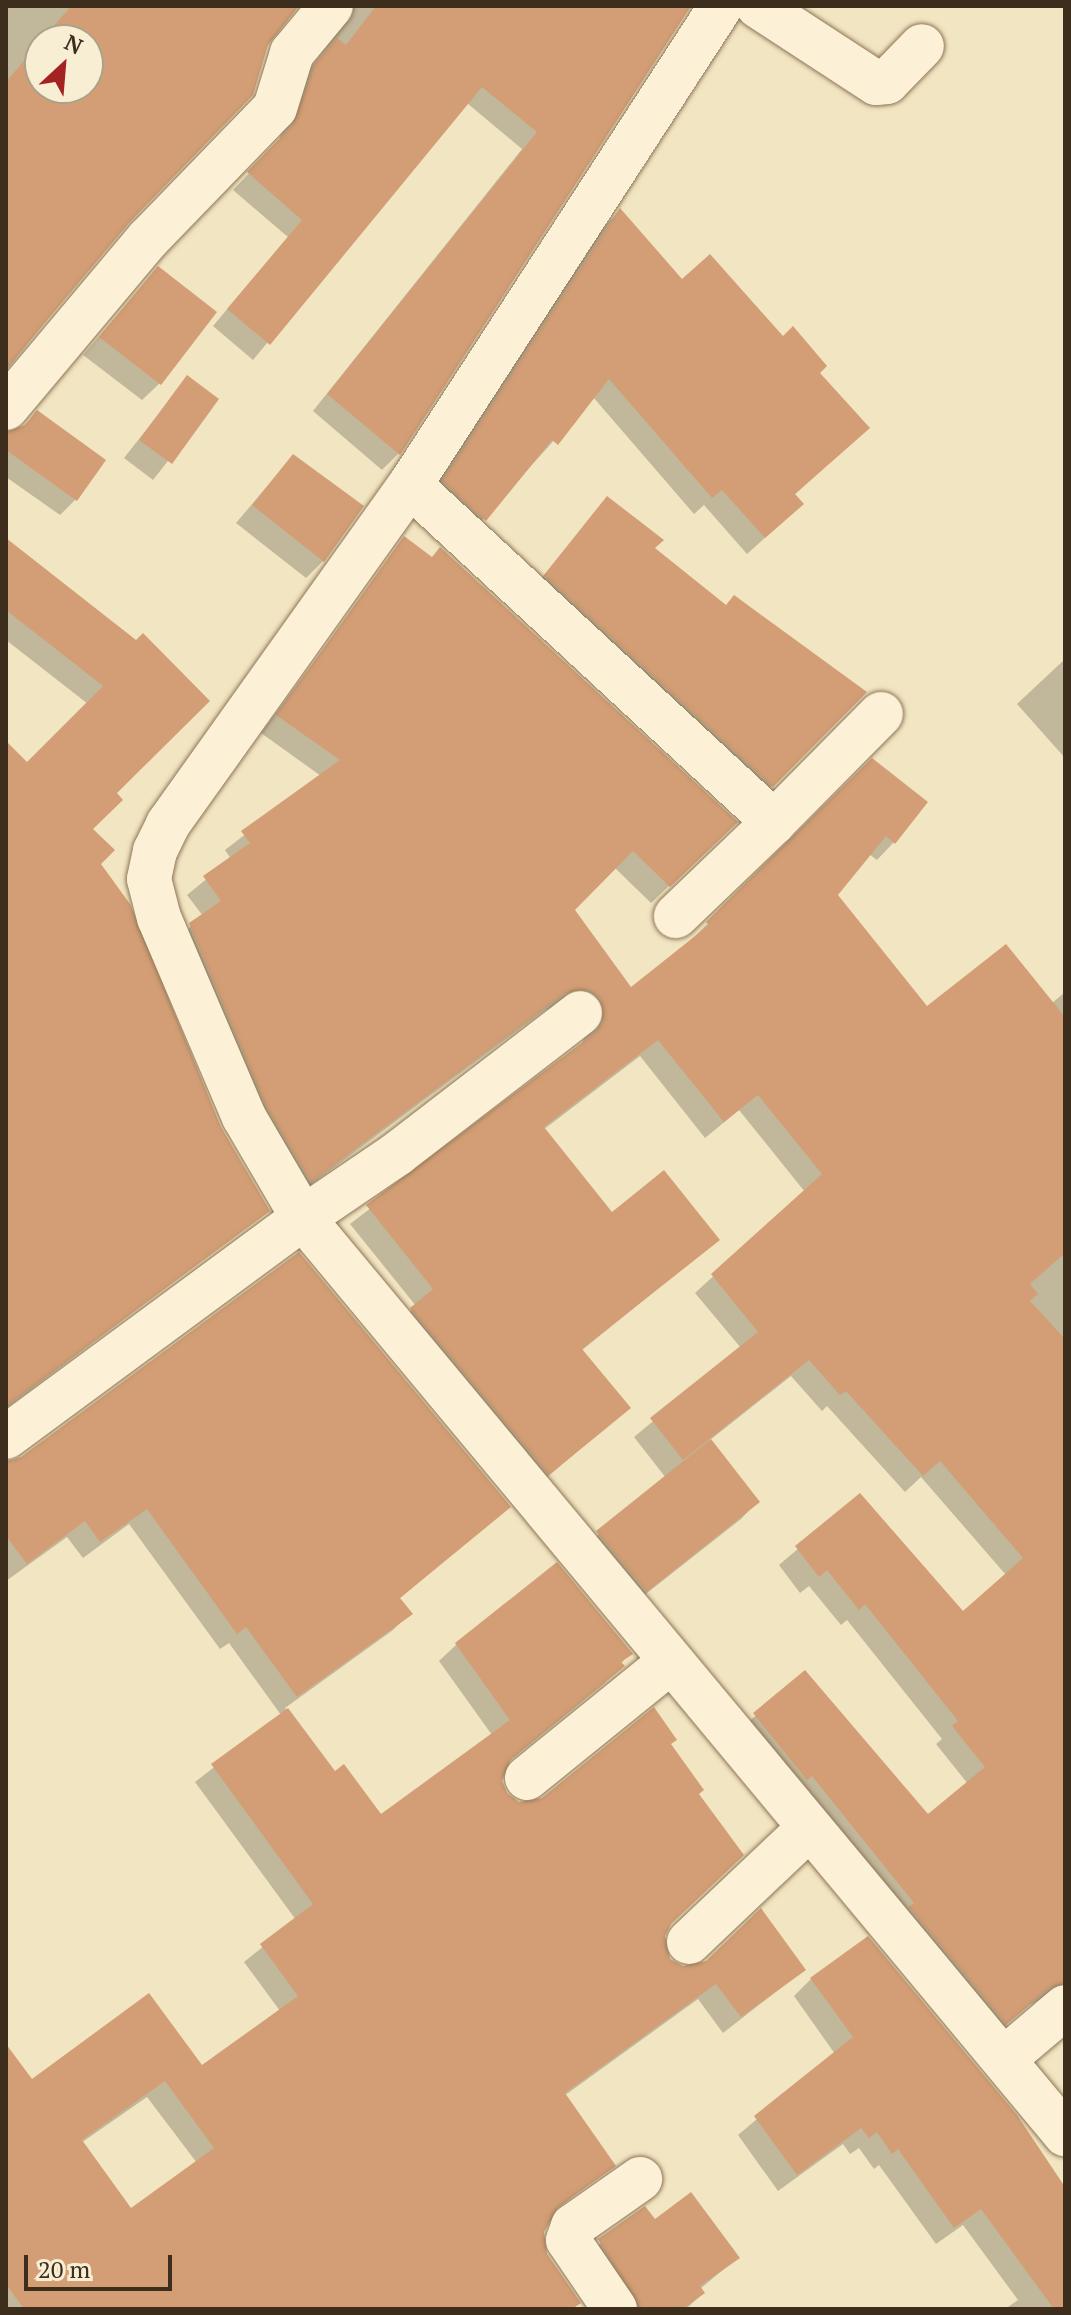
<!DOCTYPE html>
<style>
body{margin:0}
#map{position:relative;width:1071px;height:2315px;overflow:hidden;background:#f2e5c2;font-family:"PT Serif",serif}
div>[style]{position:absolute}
.shadow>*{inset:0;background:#0003}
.building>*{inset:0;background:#d39e75}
.roads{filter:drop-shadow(0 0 2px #8e7557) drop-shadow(0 0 2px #8e7557)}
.minor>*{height:44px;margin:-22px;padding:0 22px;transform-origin:22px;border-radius:22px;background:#fcf1d6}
span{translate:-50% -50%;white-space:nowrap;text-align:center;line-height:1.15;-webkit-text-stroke:6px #f8eed3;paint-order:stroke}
.frame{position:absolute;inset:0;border:8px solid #3c2d1d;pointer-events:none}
.north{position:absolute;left:24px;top:24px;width:80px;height:80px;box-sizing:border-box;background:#f8eed3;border:2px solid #ada18a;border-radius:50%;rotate:26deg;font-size:22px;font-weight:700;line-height:32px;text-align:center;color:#3c2d1d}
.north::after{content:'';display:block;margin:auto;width:28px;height:36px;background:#a22322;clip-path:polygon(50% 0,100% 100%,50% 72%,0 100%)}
.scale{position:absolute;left:24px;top:2255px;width:148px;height:36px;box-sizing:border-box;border:4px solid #3c2d1d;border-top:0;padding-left:10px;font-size:24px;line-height:28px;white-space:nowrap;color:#3c2d1d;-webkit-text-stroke:6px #f8eed3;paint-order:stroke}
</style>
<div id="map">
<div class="shadow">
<i style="clip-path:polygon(evenodd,10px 6px,296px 6px,6px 371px,6px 10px,10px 6px,40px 40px,88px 40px,88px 88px,40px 88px,40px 40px)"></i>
<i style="clip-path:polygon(330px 6px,688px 7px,398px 454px,382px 470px,313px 411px,522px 149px,467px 103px,253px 360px,213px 326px,288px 237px,233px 190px,278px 143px,299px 83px,340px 29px)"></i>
<i style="clip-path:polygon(619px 211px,682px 281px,817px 373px,868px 428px,793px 496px,784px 521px,747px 554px,704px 505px,694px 514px,593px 397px,467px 537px,427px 499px,603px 228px)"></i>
<i style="clip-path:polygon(158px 268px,160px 383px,142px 400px,83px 355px)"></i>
<i style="clip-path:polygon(187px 378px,216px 400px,153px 480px,124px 458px)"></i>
<i style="clip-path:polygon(37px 413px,76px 499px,60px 515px,6px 477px,6px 434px,16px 433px)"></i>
<i style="clip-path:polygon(293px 456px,323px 561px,306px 578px,236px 523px)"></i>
<i style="clip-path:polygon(607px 499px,653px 549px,725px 607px,864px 693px,756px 802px,529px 593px)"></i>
<i style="clip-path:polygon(405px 539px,717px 840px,651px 903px,614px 867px,572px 910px,630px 990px,690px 941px,872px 761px,894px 842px,877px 860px,869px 854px,835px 895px,927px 1009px,1051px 1004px,1065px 992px,1065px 2001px,1042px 1999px,1030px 2005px,988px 2040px,737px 1732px,805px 1672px,928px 1817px,968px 1784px,936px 1744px,942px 1739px,847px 1620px,841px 1625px,809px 1586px,800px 1593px,779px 1565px,860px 1496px,963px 1614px,1006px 1575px,921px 1477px,905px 1492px,827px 1406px,822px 1411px,791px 1376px,710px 1440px,758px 1501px,741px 1519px,628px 1608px,580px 1550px,666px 1478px,634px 1437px,741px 1348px,695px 1293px,805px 1192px,739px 1110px,705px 1138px,640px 1056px,543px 1130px,611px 1215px,718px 1240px,581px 1351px,628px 1408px,531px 1491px,394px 1327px,416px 1306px,350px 1224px,581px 1046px,588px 1029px,559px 1005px,545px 1010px,293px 1198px,172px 943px,203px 916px,187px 895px,231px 859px,225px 850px,321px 776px,261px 733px)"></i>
<i style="clip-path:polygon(6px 540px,137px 643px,114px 794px,90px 829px,98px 864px,219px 1128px,268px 1211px,6px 1408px,6px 744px,27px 765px,88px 704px,6px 640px)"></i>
<i style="clip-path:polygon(1065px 659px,1065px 758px,1017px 704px)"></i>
<i style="clip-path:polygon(evenodd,22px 1459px,508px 1507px,399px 1599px,410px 1613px,393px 1630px,285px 1708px,334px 1773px,380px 1817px,492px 1735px,439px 1661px,456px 1645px,630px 1653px,605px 1683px,507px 1763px,500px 1781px,506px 1794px,518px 1804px,543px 1800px,669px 1745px,697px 1794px,663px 1935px,669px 1960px,682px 1968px,804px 1970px,723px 2033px,698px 1999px,564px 2096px,613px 2165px,552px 2213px,542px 2231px,545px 2255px,572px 2309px,6px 2309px,6px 2049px,31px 2082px,201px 2068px,280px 2011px,244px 1962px,296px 1920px,195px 1782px,281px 1715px,229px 1643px,220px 1649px,129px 1524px,83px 1558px,67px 1537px,6px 1581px,6px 1461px,22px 1459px,147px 2097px,197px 2163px,130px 2211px,81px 2143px,147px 2097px)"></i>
<i style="clip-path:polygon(811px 1979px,1065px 2188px,1065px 2309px,1005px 2309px,1018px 2300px,963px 2225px,936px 2244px,879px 2165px,874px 2169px,859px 2148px,850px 2154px,843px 2144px,778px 2191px,738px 2135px,835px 2054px,794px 1996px)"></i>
<i style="clip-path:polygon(645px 2209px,654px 2221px,737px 2258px,700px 2289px,703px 2293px,686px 2309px,620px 2309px,584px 2256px)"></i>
</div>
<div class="building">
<i style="clip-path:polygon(71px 6px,299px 6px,268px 45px,253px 95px,129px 223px,6px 369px,6px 82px,40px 42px,40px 88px,88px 88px,88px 40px,42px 40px)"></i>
<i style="clip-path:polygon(376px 6px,691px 6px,400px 455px,327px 394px,537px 132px,482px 87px,270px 345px,227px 309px,302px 220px,247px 172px,293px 125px,314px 65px,337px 38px,346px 45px)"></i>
<i style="clip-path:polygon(620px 208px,682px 279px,710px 254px,783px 336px,793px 326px,827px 366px,820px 373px,870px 428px,795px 494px,804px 504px,765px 538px,722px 490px,712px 498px,609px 379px,558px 445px,552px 440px,486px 521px,442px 481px)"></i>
<i style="clip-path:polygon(158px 266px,217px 312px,161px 385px,99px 337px)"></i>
<i style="clip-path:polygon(187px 375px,219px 399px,172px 464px,139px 440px)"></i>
<i style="clip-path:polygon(37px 410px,106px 460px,77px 501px,6px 450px,6px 432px,25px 425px)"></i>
<i style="clip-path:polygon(293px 454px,364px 506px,324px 562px,252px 505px)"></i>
<i style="clip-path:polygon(607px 496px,664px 540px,655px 548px,726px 605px,734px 595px,867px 692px,773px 787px,544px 575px)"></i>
<i style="clip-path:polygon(404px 536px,432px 557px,440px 547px,738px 822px,670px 887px,633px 851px,575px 910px,631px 987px,709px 925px,706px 922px,872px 758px,928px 802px,895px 844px,886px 836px,838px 895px,927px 1006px,1006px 944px,1065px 1017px,1065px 1253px,1030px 1284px,1038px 1294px,1030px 1301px,1065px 1339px,1065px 1983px,1049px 1988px,1006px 2024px,909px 1907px,914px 1903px,812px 1776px,807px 1780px,753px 1713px,805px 1670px,928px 1814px,985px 1767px,952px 1726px,958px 1721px,865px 1604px,859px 1610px,827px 1570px,819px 1577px,795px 1546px,860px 1493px,963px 1611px,1023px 1558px,940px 1461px,923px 1476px,846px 1391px,840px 1395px,809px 1360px,683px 1460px,650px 1418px,758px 1332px,711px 1274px,822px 1174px,758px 1095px,724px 1122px,658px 1040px,544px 1127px,612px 1212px,664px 1170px,720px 1240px,582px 1349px,631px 1408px,549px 1475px,410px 1308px,433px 1289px,366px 1205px,595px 1033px,603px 1022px,600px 998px,589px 990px,565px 993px,311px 1182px,266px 1106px,189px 923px,221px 901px,203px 876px,250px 843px,241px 831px,340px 760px,276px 715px)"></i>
<i style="clip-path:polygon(6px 538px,136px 640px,143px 633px,210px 701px,117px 793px,123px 800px,93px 829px,115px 850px,101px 864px,130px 904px,221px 1127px,270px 1211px,6px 1406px,6px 741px,27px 762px,103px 686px,6px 610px)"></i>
<i style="clip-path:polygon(299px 1252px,511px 1507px,400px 1598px,413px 1614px,297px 1697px,246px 1627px,237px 1634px,147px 1509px,100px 1542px,85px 1521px,27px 1564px,6px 1536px,6px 1462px,21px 1457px)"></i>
<i style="clip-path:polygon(711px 1439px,760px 1502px,647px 1592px,596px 1531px)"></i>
<i style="clip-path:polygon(evenodd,557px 1562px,633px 1654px,621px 1662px,625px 1666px,511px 1759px,502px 1781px,507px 1793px,519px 1802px,542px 1798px,654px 1707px,677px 1740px,671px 1744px,704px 1790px,699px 1794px,744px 1855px,671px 1924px,665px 1936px,670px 1959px,683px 1966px,706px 1961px,761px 1908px,806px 1970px,741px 2017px,716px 1984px,565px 2093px,616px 2166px,559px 2206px,544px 2232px,547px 2254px,581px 2303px,572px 2309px,24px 2309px,6px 2284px,6px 2044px,32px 2079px,149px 1993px,202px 2065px,298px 1996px,260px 1944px,313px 1904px,211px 1764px,288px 1708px,335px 1771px,344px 1764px,381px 1814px,510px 1720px,455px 1643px,557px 1562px,165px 2081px,214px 2148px,131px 2208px,82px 2140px,165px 2081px)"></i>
<i style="clip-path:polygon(868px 1936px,1017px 2115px,1065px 2187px,1065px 2309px,1054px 2309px,981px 2209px,954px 2228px,898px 2149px,892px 2154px,877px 2132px,869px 2138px,861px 2128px,797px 2175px,754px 2116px,853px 2037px,810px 1978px)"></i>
<i style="clip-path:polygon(691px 2192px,740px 2258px,700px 2286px,705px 2293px,683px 2309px,640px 2309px,598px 2239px,645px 2206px,655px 2219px)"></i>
</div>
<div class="roads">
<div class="minor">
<i style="left:758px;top:6px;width:141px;rotate:33.1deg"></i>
<i style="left:876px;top:83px;width:11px;rotate:-5deg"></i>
<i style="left:887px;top:82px;width:50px;rotate:-45.8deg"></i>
<i style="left:6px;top:408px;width:221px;rotate:-50deg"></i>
<i style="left:148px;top:239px;width:182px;rotate:-45.9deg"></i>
<i style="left:275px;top:108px;width:58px;rotate:-72.8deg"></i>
<i style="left:292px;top:53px;width:61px;rotate:-50.3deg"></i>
<i style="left:410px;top:485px;width:496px;rotate:42.8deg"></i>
<i style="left:774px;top:822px;width:136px;rotate:136.2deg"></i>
<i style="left:774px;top:822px;width:152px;rotate:-45.3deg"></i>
<i style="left:580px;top:1013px;width:231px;rotate:142.4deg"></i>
<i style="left:397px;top:1154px;width:114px;rotate:145.8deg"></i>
<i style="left:303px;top:1218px;width:1192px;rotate:50.24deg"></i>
<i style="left:6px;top:1437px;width:369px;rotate:-36.4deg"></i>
<i style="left:303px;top:1218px;width:117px;rotate:-120.3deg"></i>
<i style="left:244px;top:1117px;width:216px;rotate:-113.1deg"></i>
<i style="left:159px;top:918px;width:40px;rotate:-104.4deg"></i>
<i style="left:149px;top:879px;width:29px;rotate:-78deg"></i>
<i style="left:155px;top:851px;width:30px;rotate:-64deg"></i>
<i style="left:168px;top:824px;width:417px;rotate:-54.5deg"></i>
<i style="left:410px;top:485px;width:571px;rotate:-57.01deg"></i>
<i style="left:527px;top:1778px;width:184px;rotate:-39deg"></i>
<i style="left:689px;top:1942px;width:166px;rotate:-43.5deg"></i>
<i style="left:1004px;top:2059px;width:80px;rotate:-40.4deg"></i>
<i style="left:615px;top:2309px;width:83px;rotate:-124.3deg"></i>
<i style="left:568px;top:2240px;width:15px;rotate:-70deg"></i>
<i style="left:573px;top:2226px;width:82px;rotate:-35deg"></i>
</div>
</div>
<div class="frame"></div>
<div class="north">N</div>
<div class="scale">20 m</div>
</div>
